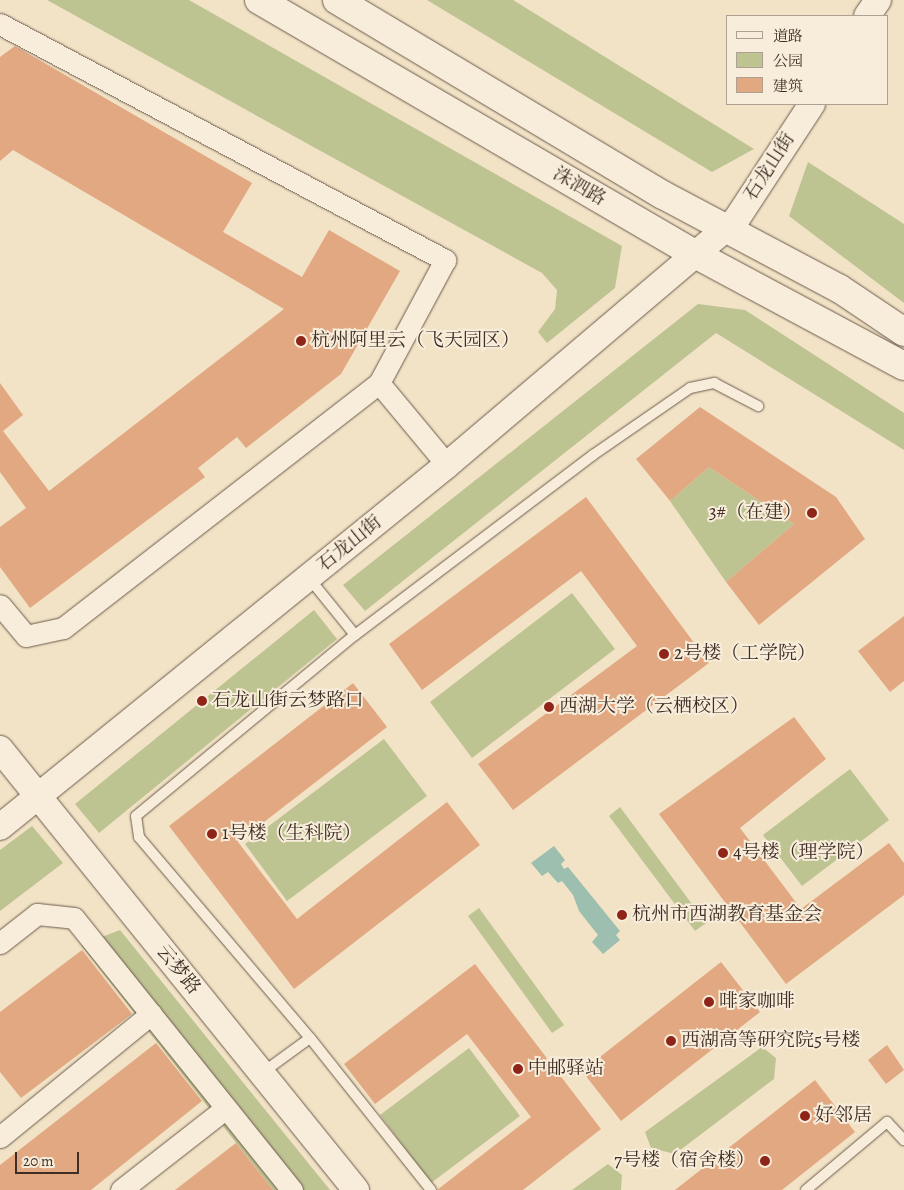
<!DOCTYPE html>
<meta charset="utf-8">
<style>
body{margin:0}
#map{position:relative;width:904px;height:1190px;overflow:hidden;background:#f2e3c6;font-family:Alegreya,"Noto Serif SC",serif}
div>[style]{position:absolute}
.green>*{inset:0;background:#bec392}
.water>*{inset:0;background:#9cbfaf}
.building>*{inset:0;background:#e1a882}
.roads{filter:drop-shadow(0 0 1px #6c5a4d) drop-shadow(0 0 1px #6c5a4d)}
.service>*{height:10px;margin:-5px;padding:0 5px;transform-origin:5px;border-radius:5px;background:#f7edda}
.minor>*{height:21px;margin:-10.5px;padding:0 10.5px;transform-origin:10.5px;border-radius:10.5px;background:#f7edda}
.tertiary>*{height:26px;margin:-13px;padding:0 13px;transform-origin:13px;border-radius:13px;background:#f7edda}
.secondary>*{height:28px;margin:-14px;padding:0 14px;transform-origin:14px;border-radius:14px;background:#f7edda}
.dots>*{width:14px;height:14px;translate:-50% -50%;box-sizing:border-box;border:2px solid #f7edda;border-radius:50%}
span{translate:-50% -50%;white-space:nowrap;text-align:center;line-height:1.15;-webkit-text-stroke:4px #f7edda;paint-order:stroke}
.street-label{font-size:19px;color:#402d25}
.poi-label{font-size:19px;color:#402d25}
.left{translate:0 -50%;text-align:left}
.right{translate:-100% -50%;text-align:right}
.legend{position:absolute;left:726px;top:15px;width:162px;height:90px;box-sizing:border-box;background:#f7edda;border:1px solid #aea092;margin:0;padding:6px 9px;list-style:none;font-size:15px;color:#402d25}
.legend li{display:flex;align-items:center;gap:10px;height:25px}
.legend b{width:25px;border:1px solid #aea092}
.scale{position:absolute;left:15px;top:1152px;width:64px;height:22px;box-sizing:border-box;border:2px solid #402d25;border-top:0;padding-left:6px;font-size:15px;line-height:18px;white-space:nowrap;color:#402d25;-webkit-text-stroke:4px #f7edda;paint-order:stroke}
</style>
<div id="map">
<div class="green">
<i style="clip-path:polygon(47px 0,189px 0,622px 246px,615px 288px,547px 343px,538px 332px,555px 309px,557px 290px,542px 273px)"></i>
<i style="clip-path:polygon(427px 0,513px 0,754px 149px,712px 172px)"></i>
<i style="clip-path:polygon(808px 162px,904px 224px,904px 303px,789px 216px)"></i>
<i style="clip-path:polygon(698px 304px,745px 310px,904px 413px,904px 450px,716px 333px,365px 611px,343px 585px)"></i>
<i style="clip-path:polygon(709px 467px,794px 524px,726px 582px,670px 501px)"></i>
<i style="clip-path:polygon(572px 593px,615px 649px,472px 758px,430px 702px)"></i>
<i style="clip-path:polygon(314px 610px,337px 639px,99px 833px,75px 804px)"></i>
<i style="clip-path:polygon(384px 739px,427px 796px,287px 901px,245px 844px)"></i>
<i style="clip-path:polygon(850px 769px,889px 820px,802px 886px,763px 835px)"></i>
<i style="clip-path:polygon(620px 807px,706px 923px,695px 931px,609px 816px)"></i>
<i style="clip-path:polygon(32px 826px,63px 863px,0 911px,0 850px)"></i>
<i style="clip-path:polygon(479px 908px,564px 1025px,552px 1033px,468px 916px)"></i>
<i style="clip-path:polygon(120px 930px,330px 1190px,273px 1190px,81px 945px)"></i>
<i style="clip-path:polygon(762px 1047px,776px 1058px,774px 1079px,675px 1154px,651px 1148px,645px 1132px)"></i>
<i style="clip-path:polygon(469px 1048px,520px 1116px,431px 1183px,380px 1115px)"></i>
<i style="clip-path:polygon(608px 1164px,622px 1175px,621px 1190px,572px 1190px)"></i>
</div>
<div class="water">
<i style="clip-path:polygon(554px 846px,565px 860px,561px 864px,564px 869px,568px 867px,620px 931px,616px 935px,620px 940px,603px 954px,592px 942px,598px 935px,579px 911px,573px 895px,562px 881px,558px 883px,548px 872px,542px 876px,531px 863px)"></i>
</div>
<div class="building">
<i style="clip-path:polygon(15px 46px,252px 183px,223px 232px,302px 277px,329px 230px,400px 271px,341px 374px,246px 448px,237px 437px,198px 468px,205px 477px,30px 608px,0 567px,0 527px,26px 508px,0 472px,0 383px,23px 415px,3px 431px,49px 491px,284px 309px,13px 150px,0 161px,0 57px)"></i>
<i style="clip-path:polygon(700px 407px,836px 497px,865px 539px,759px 625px,726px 582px,794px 524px,709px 467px,670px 501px,636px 459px)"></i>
<i style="clip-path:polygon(586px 497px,709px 663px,513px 810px,478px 764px,637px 646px,581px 571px,422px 690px,389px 644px)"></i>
<i style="clip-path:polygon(904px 616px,904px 681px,890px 692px,858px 651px)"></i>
<i style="clip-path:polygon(353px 683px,387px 727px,238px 842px,297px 919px,447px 802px,480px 845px,294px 989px,169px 826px)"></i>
<i style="clip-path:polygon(794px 717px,826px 759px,740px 828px,801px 909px,889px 843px,904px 863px,904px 895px,786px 984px,659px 814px)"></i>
<i style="clip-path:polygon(82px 950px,132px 1014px,21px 1098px,0 1072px,0 1012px)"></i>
<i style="clip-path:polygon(721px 962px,760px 1012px,621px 1121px,582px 1071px)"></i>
<i style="clip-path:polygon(475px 964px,601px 1129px,523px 1190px,437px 1190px,531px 1117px,467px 1034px,375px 1104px,344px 1064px)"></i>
<i style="clip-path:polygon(156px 1043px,202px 1101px,91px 1190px,0 1190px,0 1165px)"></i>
<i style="clip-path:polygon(887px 1045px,904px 1070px,886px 1084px,868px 1060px)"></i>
<i style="clip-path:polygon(815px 1080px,855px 1132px,782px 1190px,675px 1190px)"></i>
<i style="clip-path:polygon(236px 1143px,273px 1190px,175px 1190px)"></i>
</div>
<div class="roads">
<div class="service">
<i style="left:309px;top:578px;width:73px;rotate:51.1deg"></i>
<i style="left:262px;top:1073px;width:59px;rotate:-36.1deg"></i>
<i style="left:431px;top:1190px;width:194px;rotate:-128.5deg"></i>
<i style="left:310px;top:1038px;width:264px;rotate:-130.4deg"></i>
<i style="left:139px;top:837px;width:21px;rotate:-98deg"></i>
<i style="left:136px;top:816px;width:284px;rotate:-39.6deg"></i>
<i style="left:355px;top:635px;width:298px;rotate:-37.1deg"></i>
<i style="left:593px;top:455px;width:118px;rotate:-34.6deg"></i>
<i style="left:690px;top:388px;width:25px;rotate:-12deg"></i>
<i style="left:714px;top:383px;width:50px;rotate:27.6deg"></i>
<i style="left:806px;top:1190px;width:106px;rotate:-40deg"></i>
<i style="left:887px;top:1122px;width:25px;rotate:47deg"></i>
</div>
<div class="minor">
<i style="left:0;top:24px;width:504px;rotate:27.94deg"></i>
<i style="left:445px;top:260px;width:140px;rotate:118.2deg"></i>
<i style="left:379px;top:383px;width:400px;rotate:142.2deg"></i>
<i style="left:63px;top:628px;width:38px;rotate:168deg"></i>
<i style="left:26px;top:636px;width:40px;rotate:-130deg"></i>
<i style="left:379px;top:383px;width:107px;rotate:50.3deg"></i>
<i style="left:0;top:943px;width:47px;rotate:-38.1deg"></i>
<i style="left:37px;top:914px;width:37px;rotate:6deg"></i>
<i style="left:74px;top:918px;width:349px;rotate:51.3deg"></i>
<i style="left:0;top:1137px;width:195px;rotate:-39.2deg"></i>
<i style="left:121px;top:1190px;width:133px;rotate:-38deg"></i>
</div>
<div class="tertiary">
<i style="left:867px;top:16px;width:19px;rotate:-55deg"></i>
<i style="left:0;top:749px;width:567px;rotate:51.09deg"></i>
<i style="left:0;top:827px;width:575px;rotate:-39deg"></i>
<i style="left:447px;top:465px;width:379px;rotate:-40.3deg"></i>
<i style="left:736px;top:220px;width:139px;rotate:-56.8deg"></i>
</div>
<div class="secondary">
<i style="left:259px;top:0;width:502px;rotate:30.24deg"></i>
<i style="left:693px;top:253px;width:239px;rotate:28.2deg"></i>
<i style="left:337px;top:0;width:380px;rotate:30.9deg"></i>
<i style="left:663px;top:195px;width:200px;rotate:28deg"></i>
<i style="left:840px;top:289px;width:77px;rotate:33.9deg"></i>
</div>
</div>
<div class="dots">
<i style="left:301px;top:341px;background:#8f2418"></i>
<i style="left:812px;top:513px;background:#8f2418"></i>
<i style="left:664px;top:654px;background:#8f2418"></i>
<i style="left:202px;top:701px;background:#8f2418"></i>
<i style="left:549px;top:707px;background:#8f2418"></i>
<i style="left:212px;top:834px;background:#8f2418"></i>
<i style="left:723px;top:853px;background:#8f2418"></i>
<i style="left:622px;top:915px;background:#8f2418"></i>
<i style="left:709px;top:1002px;background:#8f2418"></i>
<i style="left:671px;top:1041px;background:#8f2418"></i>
<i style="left:518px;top:1069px;background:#8f2418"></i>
<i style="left:805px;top:1116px;background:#8f2418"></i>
<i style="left:765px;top:1161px;background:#8f2418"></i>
</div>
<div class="street-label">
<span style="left:770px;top:167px;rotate:-57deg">石龙山街</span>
<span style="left:579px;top:187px;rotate:30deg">洙泗路</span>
<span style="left:350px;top:544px;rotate:-39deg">石龙山街</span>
<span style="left:178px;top:970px;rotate:51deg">云梦路</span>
</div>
<div class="poi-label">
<span class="left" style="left:311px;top:341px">杭州阿里云（飞天园区）</span>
<span class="right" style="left:802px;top:513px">3#（在建）</span>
<span class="left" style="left:674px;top:654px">2号楼（工学院）</span>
<span class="left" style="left:212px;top:701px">石龙山街云梦路口</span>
<span class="left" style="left:559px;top:707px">西湖大学（云栖校区）</span>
<span class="left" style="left:222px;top:834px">1号楼（生科院）</span>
<span class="left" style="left:733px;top:853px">4号楼（理学院）</span>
<span class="left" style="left:632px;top:915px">杭州市西湖教育基金会</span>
<span class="left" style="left:719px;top:1002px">啡家咖啡</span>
<span class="left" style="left:681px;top:1041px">西湖高等研究院5号楼</span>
<span class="left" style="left:528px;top:1069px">中邮驿站</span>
<span class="left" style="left:815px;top:1116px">好邻居</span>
<span class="right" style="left:755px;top:1161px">7号楼（宿舍楼）</span>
</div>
<ul class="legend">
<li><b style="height:6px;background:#f7edda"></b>道路</li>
<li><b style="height:14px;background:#bec392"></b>公园</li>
<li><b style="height:14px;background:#e1a882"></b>建筑</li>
</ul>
<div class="scale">20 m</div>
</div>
